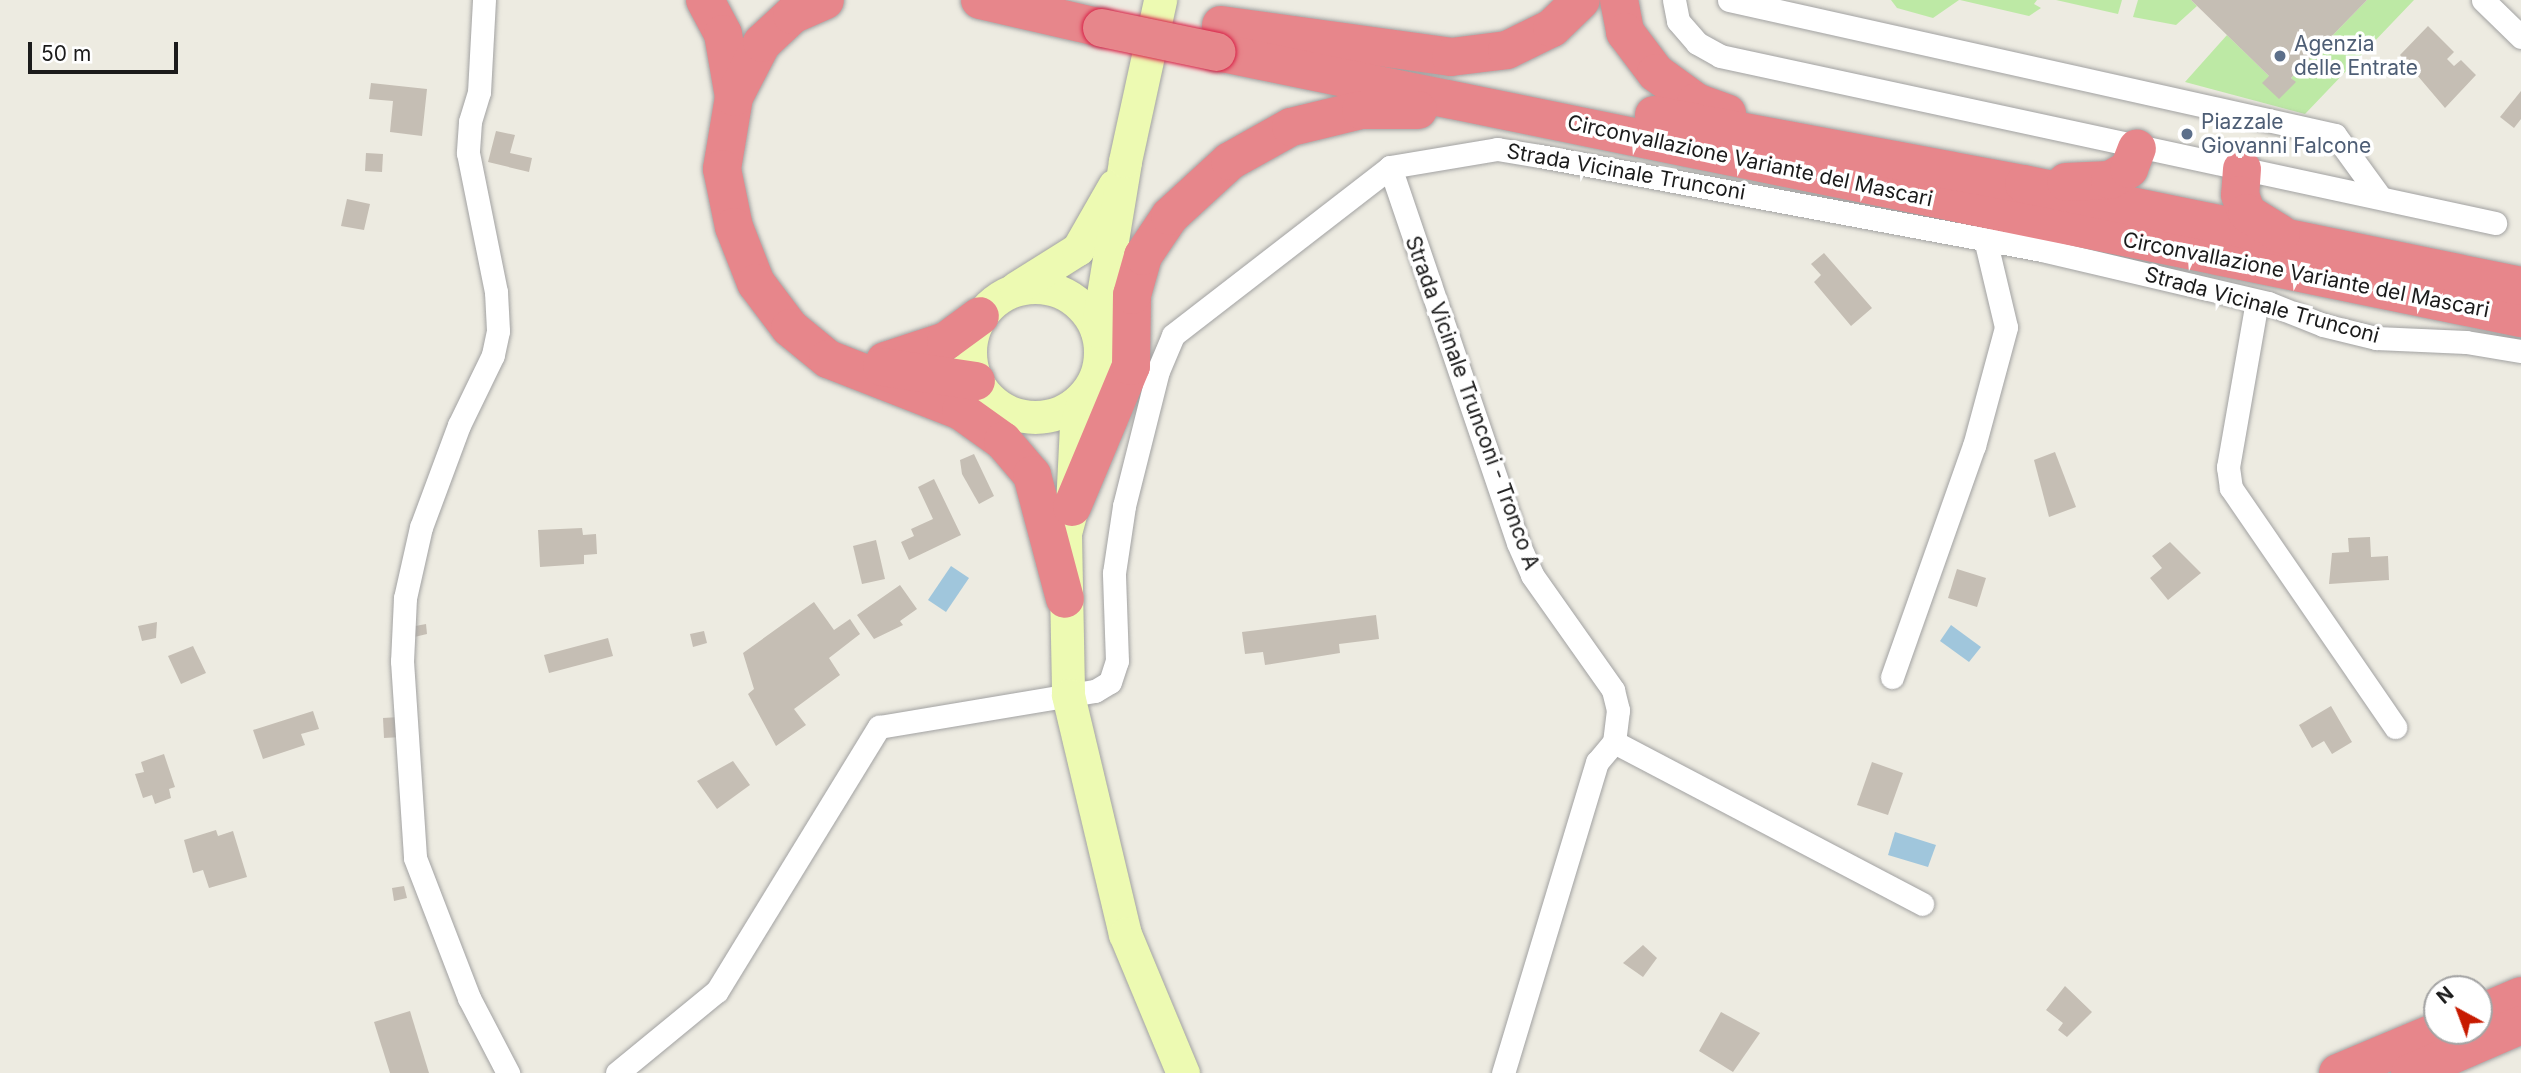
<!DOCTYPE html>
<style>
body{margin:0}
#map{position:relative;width:2521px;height:1073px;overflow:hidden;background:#edebe1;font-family:Inter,sans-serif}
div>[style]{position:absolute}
.grass>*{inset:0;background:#bde9a5}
.water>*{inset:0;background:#a0c6dc}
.building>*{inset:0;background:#c5beb4}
.roads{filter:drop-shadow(0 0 2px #a2a2a2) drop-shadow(0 0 2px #a2a2a2)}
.street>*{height:23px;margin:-11.5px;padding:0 11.5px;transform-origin:11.5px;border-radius:11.5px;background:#fff}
.secondary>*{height:33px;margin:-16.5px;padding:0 16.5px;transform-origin:16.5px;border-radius:16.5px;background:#edfab2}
.secondary>.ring{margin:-16.5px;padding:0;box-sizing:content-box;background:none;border:33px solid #edfab2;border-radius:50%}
.highway>*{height:38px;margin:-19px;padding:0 19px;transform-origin:19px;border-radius:19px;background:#e7868b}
.bridges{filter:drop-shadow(0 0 2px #d82147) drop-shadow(0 0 2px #d82147)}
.highway-bridge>*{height:38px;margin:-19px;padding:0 19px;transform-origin:19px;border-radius:19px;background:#e7868b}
.dots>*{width:19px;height:19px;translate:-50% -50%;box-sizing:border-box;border:4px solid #fff;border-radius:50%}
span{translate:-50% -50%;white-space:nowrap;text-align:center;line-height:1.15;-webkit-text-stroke:7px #fff;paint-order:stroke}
.service-label{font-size:21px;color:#4e5e75}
.left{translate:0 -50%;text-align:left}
.street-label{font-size:21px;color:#1b1b1b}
.north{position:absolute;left:2423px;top:975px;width:70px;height:70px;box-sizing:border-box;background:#fff;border:2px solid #a4a4a4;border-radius:50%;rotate:319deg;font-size:19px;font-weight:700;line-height:28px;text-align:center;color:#1b1b1b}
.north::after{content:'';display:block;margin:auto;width:24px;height:32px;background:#c71a00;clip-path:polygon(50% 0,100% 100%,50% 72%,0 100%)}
.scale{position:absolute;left:28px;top:42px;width:150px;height:32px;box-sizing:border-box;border:4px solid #1b1b1b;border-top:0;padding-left:9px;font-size:21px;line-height:24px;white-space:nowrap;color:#1b1b1b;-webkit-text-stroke:5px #fff;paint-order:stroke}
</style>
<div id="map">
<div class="grass">
<i style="clip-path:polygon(1891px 0,1959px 0,1933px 18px,1897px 8px)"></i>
<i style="clip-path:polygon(1960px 0,2037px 0,2034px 4px,2041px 8px,2029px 16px)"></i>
<i style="clip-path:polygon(2056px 0,2122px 0,2118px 14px)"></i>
<i style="clip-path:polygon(2138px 0,2191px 0,2197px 6px,2176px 25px,2133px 17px)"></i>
<i style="clip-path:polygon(2367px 0,2414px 0,2305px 114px,2185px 82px,2227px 35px,2269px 76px,2295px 82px,2291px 78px)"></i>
</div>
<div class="water">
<i style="clip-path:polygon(951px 566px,969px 578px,946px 612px,928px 600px)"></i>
<i style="clip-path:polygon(1951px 625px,1981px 647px,1969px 662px,1940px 641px)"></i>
<i style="clip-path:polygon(1895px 832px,1936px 845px,1928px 867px,1888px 855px)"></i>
</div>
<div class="building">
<i style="clip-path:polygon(2191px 0,2367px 0,2291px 78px,2296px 82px,2279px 99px,2262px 83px,2269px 76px)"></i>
<i style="clip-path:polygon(2428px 26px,2454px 52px,2447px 59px,2454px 66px,2461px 60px,2476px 75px,2445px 108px,2400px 55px)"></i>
<i style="clip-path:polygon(371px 83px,427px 89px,422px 136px,390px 132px,393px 101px,369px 99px)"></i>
<i style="clip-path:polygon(2521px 91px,2521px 119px,2514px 128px,2500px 117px)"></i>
<i style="clip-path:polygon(496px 131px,515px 135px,510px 153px,532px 158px,529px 172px,488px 162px)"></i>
<i style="clip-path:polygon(366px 153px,383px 154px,382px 172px,365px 171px)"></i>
<i style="clip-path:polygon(347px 199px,370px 204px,364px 230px,341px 226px)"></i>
<i style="clip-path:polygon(1824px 253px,1872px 308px,1851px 326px,1814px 282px,1821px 275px,1811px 264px)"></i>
<i style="clip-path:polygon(2055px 452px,2076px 507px,2049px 517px,2034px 460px)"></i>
<i style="clip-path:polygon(974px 454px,994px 496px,979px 504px,962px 474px,960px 460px)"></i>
<i style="clip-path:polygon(934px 479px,961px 535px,909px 560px,901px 542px,914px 536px,911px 529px,933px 519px,918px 487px)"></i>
<i style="clip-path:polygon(582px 528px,583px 535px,596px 534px,597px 554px,584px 555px,584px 564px,540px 567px,538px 530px)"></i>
<i style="clip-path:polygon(2370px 537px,2371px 557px,2388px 556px,2389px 580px,2329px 584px,2332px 553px,2349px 552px,2348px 538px)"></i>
<i style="clip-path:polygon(876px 540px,885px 579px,862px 584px,853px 546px)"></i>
<i style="clip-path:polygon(2170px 542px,2201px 573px,2168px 600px,2150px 578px,2162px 568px,2152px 556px)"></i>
<i style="clip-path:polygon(1957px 569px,1986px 578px,1977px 607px,1948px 598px)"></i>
<i style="clip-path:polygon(900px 585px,917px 609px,900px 621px,903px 625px,874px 639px,857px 615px)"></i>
<i style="clip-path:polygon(814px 602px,834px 630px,850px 619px,860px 634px,829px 658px,840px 675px,794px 709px,806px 725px,776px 746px,748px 694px,754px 689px,743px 653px)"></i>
<i style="clip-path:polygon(1376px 615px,1379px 639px,1339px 644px,1340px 653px,1265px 665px,1263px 652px,1245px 654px,1242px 632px)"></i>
<i style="clip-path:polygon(157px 622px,156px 638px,142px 641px,138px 626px)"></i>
<i style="clip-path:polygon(426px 624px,427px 634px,410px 638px,410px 627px)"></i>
<i style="clip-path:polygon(704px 631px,707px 643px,693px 647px,690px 634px)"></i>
<i style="clip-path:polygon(608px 638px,613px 656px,549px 673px,544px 655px)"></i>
<i style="clip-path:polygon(193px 646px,206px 673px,181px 684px,168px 656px)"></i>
<i style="clip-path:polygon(2331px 706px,2352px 742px,2332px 754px,2324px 741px,2312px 748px,2299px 725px)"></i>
<i style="clip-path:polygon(313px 711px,319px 729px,301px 734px,305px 745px,263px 759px,253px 730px)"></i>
<i style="clip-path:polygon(399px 717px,401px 737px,384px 738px,383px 718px)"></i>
<i style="clip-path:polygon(164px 754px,175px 787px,169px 789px,171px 798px,155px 804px,152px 795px,143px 798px,135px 774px,144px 772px,141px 762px)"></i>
<i style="clip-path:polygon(733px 761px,750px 785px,717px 809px,697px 781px)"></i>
<i style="clip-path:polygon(1872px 762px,1903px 773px,1888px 815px,1857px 805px)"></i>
<i style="clip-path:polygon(216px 830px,218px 836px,233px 831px,247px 877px,209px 888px,203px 870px,193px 873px,184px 840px)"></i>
<i style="clip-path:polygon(404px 886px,407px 898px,394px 901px,392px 888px)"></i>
<i style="clip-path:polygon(1643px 945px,1657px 958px,1643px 977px,1623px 963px)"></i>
<i style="clip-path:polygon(2065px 986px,2092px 1012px,2067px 1037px,2058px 1030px,2063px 1023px,2046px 1010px)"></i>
<i style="clip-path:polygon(410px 1011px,429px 1073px,390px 1073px,374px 1022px)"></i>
<i style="clip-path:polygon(1721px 1012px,1760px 1033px,1733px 1072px,1699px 1051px)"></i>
</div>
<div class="roads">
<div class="street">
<i style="left:484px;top:0;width:92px;rotate:93.1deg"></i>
<i style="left:479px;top:92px;width:31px;rotate:107deg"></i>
<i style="left:470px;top:122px;width:31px;rotate:94deg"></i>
<i style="left:468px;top:153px;width:142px;rotate:78.6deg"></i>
<i style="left:496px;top:292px;width:39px;rotate:87deg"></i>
<i style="left:498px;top:331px;width:25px;rotate:102deg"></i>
<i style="left:493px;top:355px;width:78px;rotate:115.9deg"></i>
<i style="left:459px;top:425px;width:109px;rotate:110.4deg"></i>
<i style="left:421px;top:527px;width:73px;rotate:102.7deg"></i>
<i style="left:405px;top:598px;width:63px;rotate:92.7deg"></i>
<i style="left:402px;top:661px;width:197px;rotate:86.2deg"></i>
<i style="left:415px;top:858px;width:150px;rotate:68.9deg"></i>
<i style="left:469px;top:998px;width:85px;rotate:62.5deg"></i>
<i style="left:1674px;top:0;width:21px;rotate:79deg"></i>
<i style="left:1678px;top:21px;width:29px;rotate:49deg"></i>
<i style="left:1697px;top:43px;width:26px;rotate:29deg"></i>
<i style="left:1720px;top:56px;width:793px;rotate:12.16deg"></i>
<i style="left:1729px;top:0;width:621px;rotate:12.56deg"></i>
<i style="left:2335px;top:135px;width:77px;rotate:54deg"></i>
<i style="left:2483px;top:0;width:53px;rotate:44.2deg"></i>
<i style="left:1390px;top:167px;width:397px;rotate:71.2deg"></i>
<i style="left:1518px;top:543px;width:35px;rotate:66deg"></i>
<i style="left:1532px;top:575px;width:141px;rotate:54.8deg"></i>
<i style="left:1613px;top:690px;width:21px;rotate:76deg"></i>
<i style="left:1618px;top:710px;width:32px;rotate:97deg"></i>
<i style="left:1614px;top:742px;width:26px;rotate:130deg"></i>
<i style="left:1597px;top:762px;width:325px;rotate:106.8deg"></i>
<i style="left:2257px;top:301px;width:169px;rotate:99.9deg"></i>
<i style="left:2228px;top:467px;width:21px;rotate:82deg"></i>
<i style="left:2231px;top:488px;width:290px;rotate:55.5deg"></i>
<i style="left:1892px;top:677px;width:245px;rotate:-70.5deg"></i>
<i style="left:1974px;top:446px;width:123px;rotate:-74.9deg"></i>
<i style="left:2006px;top:327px;width:90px;rotate:-103.4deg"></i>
<i style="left:1614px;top:742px;width:348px;rotate:27.7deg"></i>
<i style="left:617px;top:1073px;width:129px;rotate:-39.4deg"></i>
<i style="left:717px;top:991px;width:310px;rotate:-58.5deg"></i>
<i style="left:879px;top:727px;width:219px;rotate:-9.5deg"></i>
<i style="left:1095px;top:691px;width:17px;rotate:-31deg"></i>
<i style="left:1110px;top:682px;width:22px;rotate:-72deg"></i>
<i style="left:1117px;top:661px;width:88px;rotate:-92deg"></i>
<i style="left:1114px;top:573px;width:68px;rotate:-81.5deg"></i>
<i style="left:1124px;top:506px;width:139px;rotate:-75.9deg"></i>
<i style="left:1158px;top:371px;width:39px;rotate:-67deg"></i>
<i style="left:1173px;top:335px;width:274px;rotate:-37.7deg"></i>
<i style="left:1390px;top:167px;width:109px;rotate:-9.5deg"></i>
<i style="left:1497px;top:149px;width:44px;rotate:9.2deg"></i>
<i style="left:1540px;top:156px;width:511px;rotate:10.61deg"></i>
<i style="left:2042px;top:250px;width:232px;rotate:13.2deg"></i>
<i style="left:2268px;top:303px;width:59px;rotate:21.8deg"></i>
<i style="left:2323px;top:325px;width:55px;rotate:13.8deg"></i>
<i style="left:2376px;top:338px;width:90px;rotate:2.5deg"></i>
<i style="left:2466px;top:342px;width:56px;rotate:9.3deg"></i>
</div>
<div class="secondary">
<i class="ring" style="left:970px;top:287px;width:97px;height:97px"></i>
<i style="left:1016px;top:288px;width:73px;rotate:-32.2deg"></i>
<i style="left:1078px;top:249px;width:73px;rotate:-60.3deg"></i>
<i style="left:1097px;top:331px;width:172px;rotate:-80.6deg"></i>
<i style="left:1125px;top:161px;width:165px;rotate:-77.7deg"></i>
<i style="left:1085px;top:394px;width:32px;rotate:106deg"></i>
<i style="left:1076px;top:425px;width:82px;rotate:92.8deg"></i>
<i style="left:1072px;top:507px;width:28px;rotate:105deg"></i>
<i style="left:1065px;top:534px;width:161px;rotate:88.9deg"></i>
<i style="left:1068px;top:695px;width:246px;rotate:76.6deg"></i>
<i style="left:1125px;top:934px;width:151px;rotate:67.4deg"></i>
</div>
<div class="highway">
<i style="left:705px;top:0;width:38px;rotate:62deg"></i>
<i style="left:723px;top:34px;width:64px;rotate:80.1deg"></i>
<i style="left:734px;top:97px;width:73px;rotate:99.5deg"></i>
<i style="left:722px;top:169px;width:59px;rotate:78.3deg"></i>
<i style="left:734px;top:227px;width:60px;rotate:68.6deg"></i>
<i style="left:756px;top:283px;width:56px;rotate:52.9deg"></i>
<i style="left:790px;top:328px;width:49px;rotate:39.2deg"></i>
<i style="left:828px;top:359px;width:143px;rotate:21.4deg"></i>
<i style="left:961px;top:411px;width:52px;rotate:35.5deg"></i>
<i style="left:1003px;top:441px;width:45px;rotate:49.5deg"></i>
<i style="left:1032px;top:475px;width:128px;rotate:75.1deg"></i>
<i style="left:980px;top:0;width:125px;rotate:12.9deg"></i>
<i style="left:1619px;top:0;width:33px;rotate:79deg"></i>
<i style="left:1625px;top:32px;width:51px;rotate:52.9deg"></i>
<i style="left:1656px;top:73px;width:49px;rotate:35.9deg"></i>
<i style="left:1696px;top:102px;width:33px;rotate:20deg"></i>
<i style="left:1221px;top:25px;width:232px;rotate:7.9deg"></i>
<i style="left:1451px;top:57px;width:56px;rotate:-7.1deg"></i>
<i style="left:1507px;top:50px;width:50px;rotate:-26.1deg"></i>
<i style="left:1552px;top:28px;width:40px;rotate:-44deg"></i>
<i style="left:1217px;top:52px;width:1331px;rotate:11.53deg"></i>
<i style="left:734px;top:97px;width:61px;rotate:-62.6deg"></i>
<i style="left:762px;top:43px;width:41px;rotate:-43deg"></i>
<i style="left:792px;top:15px;width:36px;rotate:-24deg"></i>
<i style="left:1654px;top:115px;width:376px;rotate:10.6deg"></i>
<i style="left:2024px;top:184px;width:507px;rotate:11.6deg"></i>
<i style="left:2242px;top:169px;width:26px;rotate:94deg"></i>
<i style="left:2240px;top:195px;width:19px;rotate:69deg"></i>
<i style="left:2247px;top:213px;width:40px;rotate:32deg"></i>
<i style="left:2066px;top:182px;width:44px;rotate:-2.6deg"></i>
<i style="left:2110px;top:180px;width:22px;rotate:-30deg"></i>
<i style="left:2129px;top:169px;width:22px;rotate:-69deg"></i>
<i style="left:885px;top:361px;width:64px;rotate:-18.2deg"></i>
<i style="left:946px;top:341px;width:42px;rotate:-36.3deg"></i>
<i style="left:882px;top:367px;width:95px;rotate:8.5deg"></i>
<i style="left:1072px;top:507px;width:153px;rotate:-67.3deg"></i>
<i style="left:1131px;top:366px;width:71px;rotate:-89.2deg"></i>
<i style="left:1132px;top:295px;width:41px;rotate:-74.2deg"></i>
<i style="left:1143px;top:256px;width:48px;rotate:-56deg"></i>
<i style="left:1170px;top:216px;width:81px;rotate:-42.5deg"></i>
<i style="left:1230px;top:161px;width:70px;rotate:-29.1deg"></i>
<i style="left:1291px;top:127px;width:72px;rotate:-13.7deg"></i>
<i style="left:1361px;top:110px;width:57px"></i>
<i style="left:2479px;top:1014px;width:46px;rotate:-23.2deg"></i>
<i style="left:2338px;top:1073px;width:108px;rotate:-22.8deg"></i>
<i style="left:2410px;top:1073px;width:121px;rotate:-23.4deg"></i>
</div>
</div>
<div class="bridges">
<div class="highway-bridge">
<i style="left:1102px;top:28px;width:117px;rotate:11.8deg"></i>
</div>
</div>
<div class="dots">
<i style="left:2280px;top:56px;background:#5c6f8a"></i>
<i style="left:2187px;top:134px;background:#5c6f8a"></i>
</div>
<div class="service-label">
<span class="left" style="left:2294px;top:56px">Agenzia<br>delle Entrate</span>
<span class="left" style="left:2201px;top:134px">Piazzale<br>Giovanni Falcone</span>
</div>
<div class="street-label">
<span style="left:1750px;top:161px;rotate:12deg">Circonvallazione Variante del Mascari</span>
<span style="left:1626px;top:172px;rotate:10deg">Strada Vicinale Trunconi</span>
<span style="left:2306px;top:275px;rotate:11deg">Circonvallazione Variante del Mascari</span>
<span style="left:2262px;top:305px;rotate:15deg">Strada Vicinale Trunconi</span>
<span style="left:1472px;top:403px;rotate:70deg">Strada Vicinale Trunconi - Tronco A</span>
</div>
<div class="north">N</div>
<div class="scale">50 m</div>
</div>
